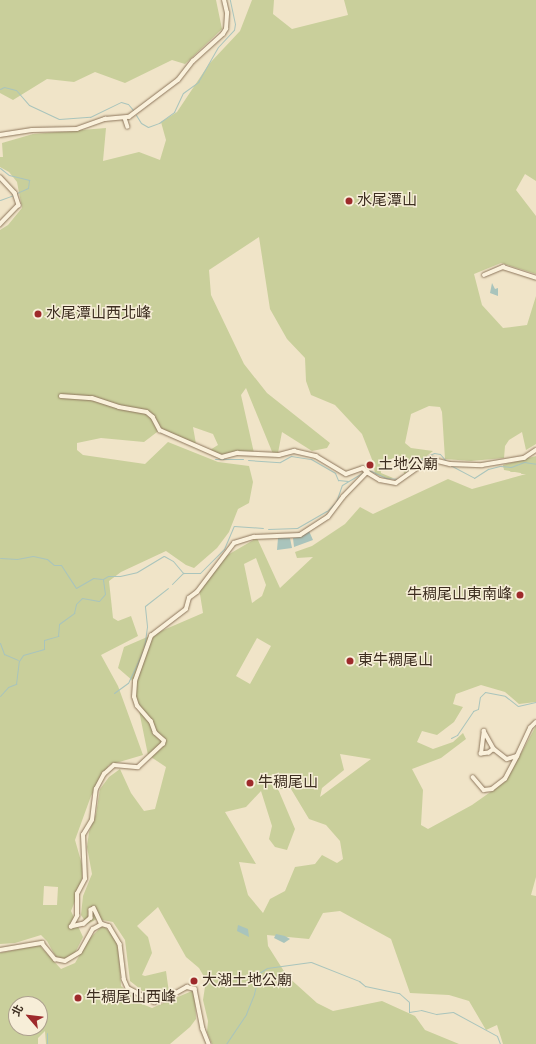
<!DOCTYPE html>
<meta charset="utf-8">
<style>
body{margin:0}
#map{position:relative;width:536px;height:1044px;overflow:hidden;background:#f0e4c8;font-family:Spectral,"Noto Sans TC",serif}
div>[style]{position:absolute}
.green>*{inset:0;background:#c9cf9b}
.water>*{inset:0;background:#a9c4bc}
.stream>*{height:1px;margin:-0.5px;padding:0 0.5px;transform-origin:0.5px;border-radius:0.5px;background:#a9c4bc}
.roads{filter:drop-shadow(0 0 1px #8d765c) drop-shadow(0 0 1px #8d765c)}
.minor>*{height:3.5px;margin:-1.75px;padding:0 1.75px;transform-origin:1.75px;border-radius:1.75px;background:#faf1dc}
.dots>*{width:11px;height:11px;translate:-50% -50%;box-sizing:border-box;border:2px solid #f7eed8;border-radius:50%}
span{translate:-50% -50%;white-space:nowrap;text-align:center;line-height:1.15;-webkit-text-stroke:3px #f7eed8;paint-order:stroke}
.poi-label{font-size:15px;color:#3d2e20}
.left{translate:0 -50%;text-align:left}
.right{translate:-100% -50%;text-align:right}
.north{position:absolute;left:8px;top:996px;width:40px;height:40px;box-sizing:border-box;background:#f7eed8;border:1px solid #ada18e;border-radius:50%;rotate:298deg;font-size:11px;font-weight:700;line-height:16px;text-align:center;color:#3d2e20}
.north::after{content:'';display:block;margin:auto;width:14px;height:18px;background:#9e2a2b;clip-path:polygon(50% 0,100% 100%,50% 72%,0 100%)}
</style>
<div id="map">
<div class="green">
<i style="clip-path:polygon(0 0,216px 0,222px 29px,185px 64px,172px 60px,125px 83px,95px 72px,74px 82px,47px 79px,13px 100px,0 93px)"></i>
<i style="clip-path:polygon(evenodd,252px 0,274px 0,273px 14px,292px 29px,348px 15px,344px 0,536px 0,536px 181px,525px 174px,516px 190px,536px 216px,536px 274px,501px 263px,474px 274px,482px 305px,503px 328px,527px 325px,536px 296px,536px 444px,526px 450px,522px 432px,509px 440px,505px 446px,504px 458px,471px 461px,445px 459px,442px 412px,440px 407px,429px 406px,411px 414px,405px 443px,411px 448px,433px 451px,404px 474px,403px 464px,398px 456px,380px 464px,381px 473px,393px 478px,390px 479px,375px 474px,373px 462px,362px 434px,335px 405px,311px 395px,306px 381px,305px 358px,287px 339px,270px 309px,259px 237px,209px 270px,211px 295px,244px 364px,267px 393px,330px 443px,327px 448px,312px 451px,282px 432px,278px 453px,273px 454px,246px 388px,241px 395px,254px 453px,219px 455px,210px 450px,218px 445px,213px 434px,193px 427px,196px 444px,161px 429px,144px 442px,101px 438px,77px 443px,77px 450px,83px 455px,145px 464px,168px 442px,218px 462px,249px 466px,253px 482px,249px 503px,238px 509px,229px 532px,217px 548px,194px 568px,186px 565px,166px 551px,121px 572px,109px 581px,113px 618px,118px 621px,131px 616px,138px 636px,101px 655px,118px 686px,143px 755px,109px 765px,91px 796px,75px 840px,83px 868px,81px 886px,71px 911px,83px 937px,75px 953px,63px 961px,57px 959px,47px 941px,41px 935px,15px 943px,0 944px,0 230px,8px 225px,22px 208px,17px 182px,9px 172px,0 167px,0 157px,3px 157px,2px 143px,33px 134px,106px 128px,103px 161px,139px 152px,160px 160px,166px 140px,161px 122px,177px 112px,209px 64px,240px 31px,252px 0,44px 886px,58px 887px,57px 905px,43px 905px,44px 886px)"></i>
<i style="clip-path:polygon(evenodd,536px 456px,536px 702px,519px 704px,505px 692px,481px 685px,456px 694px,453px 704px,463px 707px,454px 722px,437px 735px,422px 731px,417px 742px,433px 749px,453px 742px,463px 733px,466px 739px,441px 758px,412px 769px,423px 790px,421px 825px,428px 829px,472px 805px,506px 781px,536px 726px,536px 877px,531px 895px,536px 896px,536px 1044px,503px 1044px,497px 1025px,486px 1030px,469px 1001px,449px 995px,410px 993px,391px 939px,340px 911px,323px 913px,309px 939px,267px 935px,268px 946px,287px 976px,317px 1003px,333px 1011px,382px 1001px,415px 1016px,425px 1030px,459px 1044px,212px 1044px,207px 1032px,208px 1021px,203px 1000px,206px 980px,199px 968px,186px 957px,158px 907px,137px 926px,148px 937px,152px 953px,142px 975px,145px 976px,166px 971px,169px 993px,156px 997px,144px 992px,130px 981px,125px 940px,113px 922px,97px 919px,87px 924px,81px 915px,83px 896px,92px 874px,87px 847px,89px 832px,96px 814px,100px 789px,109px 777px,120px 769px,131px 793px,144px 811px,155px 809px,166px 767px,148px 755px,133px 681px,118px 668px,124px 647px,203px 613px,199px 588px,219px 560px,257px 538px,280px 588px,313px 557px,297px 558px,295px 552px,312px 546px,345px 524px,360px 507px,373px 514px,448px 479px,472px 489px,526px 474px,504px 470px,503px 465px,536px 456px,256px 558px,266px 585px,262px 596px,252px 603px,244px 564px,256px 558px,536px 456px,257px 638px,271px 646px,250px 684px,236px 676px,257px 638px,536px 456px,340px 754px,371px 759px,320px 797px,322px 788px,344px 770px,340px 754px,536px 456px,278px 789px,291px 789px,309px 819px,326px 825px,340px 841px,343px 859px,337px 863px,322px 855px,315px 864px,295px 867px,285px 891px,270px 899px,263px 913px,248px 895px,239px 862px,256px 864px,225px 812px,246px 807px,261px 791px,272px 826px,269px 839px,275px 847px,287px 850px,295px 829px,278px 789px)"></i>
<i style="clip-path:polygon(evenodd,103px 925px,115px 938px,119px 950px,121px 986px,142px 1004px,152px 1008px,192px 991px,195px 995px,196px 1019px,190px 1027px,170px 1044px,46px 1044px,45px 1031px,38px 1038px,38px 1044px,0 1044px,0 953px,39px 945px,61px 969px,75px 963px,89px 939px,103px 925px,16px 1004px,40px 1004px,40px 1028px,16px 1028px,16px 1004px)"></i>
</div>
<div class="water">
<i style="clip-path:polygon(492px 283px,495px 289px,498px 288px,498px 296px,490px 293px)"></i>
<i style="clip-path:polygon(309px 531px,313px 540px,294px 547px,293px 538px,299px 537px)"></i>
<i style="clip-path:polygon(278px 538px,290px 538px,292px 548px,277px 550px)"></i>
<i style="clip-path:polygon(238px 925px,248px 929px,249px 937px,237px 931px)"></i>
<i style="clip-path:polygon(276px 934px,285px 936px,290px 939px,284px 943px,274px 938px)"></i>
</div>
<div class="stream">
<i style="left:0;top:89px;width:4px;rotate:-27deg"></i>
<i style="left:4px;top:87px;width:12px;rotate:14deg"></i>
<i style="left:16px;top:90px;width:20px;rotate:49deg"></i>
<i style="left:29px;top:105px;width:33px;rotate:25deg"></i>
<i style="left:59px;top:119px;width:31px;rotate:-4deg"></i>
<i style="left:90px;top:117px;width:34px;rotate:-26deg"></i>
<i style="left:121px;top:102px;width:7px;rotate:16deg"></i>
<i style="left:128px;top:104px;width:8px;rotate:50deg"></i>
<i style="left:136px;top:115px;width:9px;rotate:58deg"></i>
<i style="left:141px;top:123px;width:8px;rotate:30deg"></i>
<i style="left:148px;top:127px;width:12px;rotate:-20deg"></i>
<i style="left:159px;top:123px;width:19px;rotate:-36deg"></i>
<i style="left:174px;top:112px;width:21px;rotate:-65deg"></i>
<i style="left:183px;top:93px;width:19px;rotate:-36deg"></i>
<i style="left:198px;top:82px;width:40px;rotate:-60.3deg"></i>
<i style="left:218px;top:47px;width:23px;rotate:-47deg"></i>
<i style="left:234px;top:30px;width:6px;rotate:-81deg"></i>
<i style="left:235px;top:24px;width:25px;rotate:-102deg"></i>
<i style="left:0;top:168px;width:11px;rotate:38deg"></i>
<i style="left:9px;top:175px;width:21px;rotate:14deg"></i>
<i style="left:29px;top:180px;width:8px;rotate:97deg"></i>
<i style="left:28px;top:188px;width:12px;rotate:156deg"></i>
<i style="left:0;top:200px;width:15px;rotate:-20deg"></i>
<i style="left:215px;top:459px;width:28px"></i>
<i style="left:248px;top:460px;width:32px;rotate:4deg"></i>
<i style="left:280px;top:462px;width:13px;rotate:-29deg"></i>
<i style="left:291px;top:456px;width:20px;rotate:9deg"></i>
<i style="left:311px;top:459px;width:28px;rotate:30deg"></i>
<i style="left:335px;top:473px;width:8px;rotate:67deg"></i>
<i style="left:338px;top:480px;width:10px;rotate:6deg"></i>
<i style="left:450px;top:465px;width:27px;rotate:28deg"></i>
<i style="left:474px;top:478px;width:17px;rotate:-33deg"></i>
<i style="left:488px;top:469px;width:12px;rotate:-14deg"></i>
<i style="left:500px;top:466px;width:11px;rotate:5deg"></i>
<i style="left:511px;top:467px;width:14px;rotate:-21deg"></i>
<i style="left:524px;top:462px;width:12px;rotate:9deg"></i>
<i style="left:369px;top:470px;width:19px;rotate:25deg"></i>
<i style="left:386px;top:478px;width:13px;rotate:4deg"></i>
<i style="left:405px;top:475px;width:16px;rotate:-55deg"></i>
<i style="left:414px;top:462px;width:22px;rotate:-24deg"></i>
<i style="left:434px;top:453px;width:6px;rotate:9deg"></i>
<i style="left:440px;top:454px;width:11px;rotate:49deg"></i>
<i style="left:268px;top:529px;width:29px;rotate:-2deg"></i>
<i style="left:297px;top:528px;width:34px;rotate:-30deg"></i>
<i style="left:327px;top:511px;width:13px;rotate:-45deg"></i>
<i style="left:336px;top:502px;width:18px;rotate:-71deg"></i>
<i style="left:342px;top:485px;width:26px;rotate:-31deg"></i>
<i style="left:0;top:558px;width:17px;rotate:3deg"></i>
<i style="left:17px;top:559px;width:16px;rotate:-11deg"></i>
<i style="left:33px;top:556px;width:14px;rotate:12deg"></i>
<i style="left:47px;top:559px;width:9px;rotate:41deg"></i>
<i style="left:54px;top:565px;width:7px"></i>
<i style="left:61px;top:565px;width:27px;rotate:57deg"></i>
<i style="left:76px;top:588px;width:20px;rotate:-30deg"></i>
<i style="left:93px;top:578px;width:9px;rotate:6deg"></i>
<i style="left:172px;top:584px;width:16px;rotate:-45deg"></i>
<i style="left:0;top:643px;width:12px;rotate:70deg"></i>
<i style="left:4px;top:654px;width:15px;rotate:23deg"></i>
<i style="left:114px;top:693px;width:17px;rotate:-36deg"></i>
<i style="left:128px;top:683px;width:38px;rotate:-65deg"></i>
<i style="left:144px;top:648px;width:22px;rotate:-82deg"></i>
<i style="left:147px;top:626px;width:20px;rotate:-96deg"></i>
<i style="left:145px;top:606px;width:29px;rotate:-38deg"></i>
<i style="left:0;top:696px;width:12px;rotate:-48deg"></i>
<i style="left:8px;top:687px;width:9px;rotate:-21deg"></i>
<i style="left:16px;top:684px;width:23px;rotate:-83deg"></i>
<i style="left:19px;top:661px;width:7px;rotate:-56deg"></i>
<i style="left:23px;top:655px;width:22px;rotate:-16deg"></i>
<i style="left:44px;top:649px;width:9px;rotate:-90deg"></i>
<i style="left:44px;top:640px;width:15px;rotate:-16deg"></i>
<i style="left:58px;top:636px;width:12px;rotate:-85deg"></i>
<i style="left:59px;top:624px;width:19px;rotate:-36deg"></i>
<i style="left:74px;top:613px;width:9px;rotate:-77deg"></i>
<i style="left:76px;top:604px;width:8px;rotate:-45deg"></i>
<i style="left:82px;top:598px;width:17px;rotate:10deg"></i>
<i style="left:99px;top:601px;width:9px;rotate:-49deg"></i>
<i style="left:105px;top:594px;width:15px;rotate:-98deg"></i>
<i style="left:103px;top:579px;width:6px;rotate:-31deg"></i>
<i style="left:108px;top:576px;width:12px"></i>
<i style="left:120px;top:576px;width:17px;rotate:-13deg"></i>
<i style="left:137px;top:572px;width:31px;rotate:-31deg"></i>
<i style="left:164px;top:556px;width:10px;rotate:29deg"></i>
<i style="left:173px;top:561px;width:16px;rotate:50deg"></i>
<i style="left:183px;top:573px;width:17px"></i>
<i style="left:200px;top:573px;width:34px;rotate:-45deg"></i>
<i style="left:224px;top:549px;width:25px;rotate:-67deg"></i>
<i style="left:234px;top:526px;width:29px;rotate:4deg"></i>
<i style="left:451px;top:738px;width:7px;rotate:-27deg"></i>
<i style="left:457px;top:735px;width:29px;rotate:-56deg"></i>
<i style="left:473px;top:711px;width:5px;rotate:-22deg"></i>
<i style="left:478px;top:709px;width:12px;rotate:-81deg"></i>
<i style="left:480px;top:697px;width:7px;rotate:-45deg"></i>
<i style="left:485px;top:692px;width:20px;rotate:11deg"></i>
<i style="left:505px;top:696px;width:16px;rotate:38deg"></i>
<i style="left:518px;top:706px;width:18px;rotate:-13deg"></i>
<i style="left:47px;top:1044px;width:11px;rotate:-90deg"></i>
<i style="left:226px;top:1044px;width:36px;rotate:-56deg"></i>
<i style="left:246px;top:1014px;width:22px;rotate:-68deg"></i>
<i style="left:254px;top:994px;width:22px;rotate:-77deg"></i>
<i style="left:259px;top:973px;width:9px;rotate:-32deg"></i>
<i style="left:267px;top:968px;width:44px;rotate:-7.8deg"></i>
<i style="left:311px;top:962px;width:52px;rotate:21.6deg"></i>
<i style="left:359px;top:981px;width:8px;rotate:40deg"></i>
<i style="left:365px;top:986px;width:35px;rotate:12deg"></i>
<i style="left:399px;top:993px;width:13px;rotate:42deg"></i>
<i style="left:409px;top:1002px;width:10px;rotate:90deg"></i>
<i style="left:409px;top:1012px;width:12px;rotate:-9deg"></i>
<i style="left:421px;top:1010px;width:16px;rotate:15deg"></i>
<i style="left:436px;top:1014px;width:17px;rotate:-7deg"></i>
<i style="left:453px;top:1012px;width:50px;rotate:28.6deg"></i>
<i style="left:497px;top:1036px;width:9px;rotate:69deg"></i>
</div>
<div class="roads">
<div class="minor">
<i style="left:125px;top:118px;width:9px;rotate:72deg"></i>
<i style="left:0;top:135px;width:32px;rotate:-9deg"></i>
<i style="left:32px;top:130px;width:45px;rotate:-1.3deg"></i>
<i style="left:77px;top:129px;width:30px;rotate:-20deg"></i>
<i style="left:105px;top:119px;width:24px;rotate:-5deg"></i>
<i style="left:129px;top:117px;width:61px;rotate:-37.1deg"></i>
<i style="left:178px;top:80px;width:24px;rotate:-52deg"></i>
<i style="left:193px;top:61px;width:40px;rotate:-42deg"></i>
<i style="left:223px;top:34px;width:6px;rotate:-59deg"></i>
<i style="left:226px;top:29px;width:16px;rotate:-86deg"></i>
<i style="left:227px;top:13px;width:13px;rotate:-103deg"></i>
<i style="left:0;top:177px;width:22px;rotate:47deg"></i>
<i style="left:15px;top:193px;width:13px;rotate:72deg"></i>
<i style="left:19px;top:205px;width:28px;rotate:134deg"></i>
<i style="left:484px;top:275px;width:21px;rotate:-23deg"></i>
<i style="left:503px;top:267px;width:35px;rotate:18deg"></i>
<i style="left:61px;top:396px;width:31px;rotate:4deg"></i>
<i style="left:92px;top:398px;width:28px;rotate:18deg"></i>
<i style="left:119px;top:407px;width:28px;rotate:10deg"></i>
<i style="left:147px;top:412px;width:8px;rotate:40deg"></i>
<i style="left:153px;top:417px;width:15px;rotate:62deg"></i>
<i style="left:160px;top:430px;width:68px;rotate:23.5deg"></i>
<i style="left:222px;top:457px;width:16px;rotate:-15deg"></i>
<i style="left:237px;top:453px;width:42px;rotate:2.7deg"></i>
<i style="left:279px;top:455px;width:16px;rotate:-15deg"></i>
<i style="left:294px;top:451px;width:23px;rotate:13deg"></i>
<i style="left:316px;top:456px;width:35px;rotate:31deg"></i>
<i style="left:346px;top:474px;width:18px;rotate:-19deg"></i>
<i style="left:363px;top:468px;width:6px;rotate:45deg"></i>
<i style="left:494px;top:749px;width:6px;rotate:141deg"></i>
<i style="left:489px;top:753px;width:8px;rotate:173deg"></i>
<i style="left:481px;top:754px;width:23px;rotate:-83deg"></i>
<i style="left:484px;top:731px;width:21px;rotate:61deg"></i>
<i style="left:494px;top:749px;width:16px;rotate:38deg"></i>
<i style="left:507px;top:759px;width:10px;rotate:-17deg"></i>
<i style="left:517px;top:756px;width:31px;rotate:-65deg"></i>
<i style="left:530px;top:728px;width:8px;rotate:-45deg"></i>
<i style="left:473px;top:777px;width:17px;rotate:50deg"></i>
<i style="left:484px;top:790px;width:8px;rotate:-7deg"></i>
<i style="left:492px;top:789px;width:16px;rotate:-38deg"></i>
<i style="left:505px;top:779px;width:26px;rotate:-62deg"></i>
<i style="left:101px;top:924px;width:17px;rotate:-115deg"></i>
<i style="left:94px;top:909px;width:3px;rotate:162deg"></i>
<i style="left:91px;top:910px;width:8px;rotate:90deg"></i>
<i style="left:91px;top:918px;width:9px;rotate:139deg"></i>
<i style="left:84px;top:924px;width:13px;rotate:167deg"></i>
<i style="left:71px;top:927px;width:13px;rotate:-61deg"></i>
<i style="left:77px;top:916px;width:22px;rotate:-90deg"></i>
<i style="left:77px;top:894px;width:17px;rotate:-62deg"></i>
<i style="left:85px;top:879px;width:44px;rotate:-92.6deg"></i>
<i style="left:83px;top:835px;width:17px;rotate:-59deg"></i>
<i style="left:92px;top:820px;width:31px;rotate:-83deg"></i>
<i style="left:96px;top:789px;width:17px;rotate:-62deg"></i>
<i style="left:104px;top:774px;width:13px;rotate:-42deg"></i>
<i style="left:114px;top:765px;width:24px;rotate:5deg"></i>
<i style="left:138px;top:767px;width:34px;rotate:-43deg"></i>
<i style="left:163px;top:744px;width:3px;rotate:-72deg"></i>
<i style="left:164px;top:741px;width:12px;rotate:-138deg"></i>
<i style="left:155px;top:733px;width:12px;rotate:-110deg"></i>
<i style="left:151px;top:722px;width:21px;rotate:-131deg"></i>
<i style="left:137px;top:706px;width:9px;rotate:-108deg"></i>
<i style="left:134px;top:697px;width:16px;rotate:-86deg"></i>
<i style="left:135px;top:681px;width:48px;rotate:-70.4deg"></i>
<i style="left:151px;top:636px;width:44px;rotate:-37.6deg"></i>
<i style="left:186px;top:609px;width:11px;rotate:-75deg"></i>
<i style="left:189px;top:598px;width:10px;rotate:-37deg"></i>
<i style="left:197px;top:592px;width:61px;rotate:-52.9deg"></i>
<i style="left:234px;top:543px;width:21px;rotate:-17deg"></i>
<i style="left:254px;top:537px;width:46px;rotate:-2.5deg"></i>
<i style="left:300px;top:535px;width:33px;rotate:-33deg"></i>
<i style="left:328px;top:517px;width:25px;rotate:-53deg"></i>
<i style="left:343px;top:497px;width:35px;rotate:-46deg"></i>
<i style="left:367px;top:472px;width:15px;rotate:32deg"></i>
<i style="left:380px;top:480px;width:16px;rotate:11deg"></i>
<i style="left:396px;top:483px;width:42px;rotate:-35.2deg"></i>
<i style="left:430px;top:459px;width:21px;rotate:14deg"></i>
<i style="left:450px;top:464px;width:32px;rotate:2deg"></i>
<i style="left:482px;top:465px;width:43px;rotate:-9.5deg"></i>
<i style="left:524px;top:458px;width:14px;rotate:-34deg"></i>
<i style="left:0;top:950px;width:43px;rotate:-9.5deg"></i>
<i style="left:42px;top:943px;width:21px;rotate:51deg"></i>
<i style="left:55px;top:959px;width:10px;rotate:11deg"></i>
<i style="left:65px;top:961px;width:17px;rotate:-31deg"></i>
<i style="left:80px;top:952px;width:26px;rotate:-61deg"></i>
<i style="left:93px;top:929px;width:10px;rotate:-29deg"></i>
<i style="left:102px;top:924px;width:7px;rotate:16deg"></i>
<i style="left:109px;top:926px;width:21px;rotate:59deg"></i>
<i style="left:120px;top:944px;width:35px;rotate:83deg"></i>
<i style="left:124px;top:979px;width:10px;rotate:66deg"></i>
<i style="left:128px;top:988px;width:30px;rotate:28deg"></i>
<i style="left:154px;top:1002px;width:14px;rotate:-17deg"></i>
<i style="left:167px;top:998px;width:23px;rotate:-29deg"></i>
<i style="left:187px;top:987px;width:8px;rotate:14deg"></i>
<i style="left:195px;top:989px;width:41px;rotate:78.7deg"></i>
<i style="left:203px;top:1029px;width:16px;rotate:68deg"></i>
</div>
</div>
<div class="dots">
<i style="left:349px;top:201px;background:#9e2a2b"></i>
<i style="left:38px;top:314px;background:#9e2a2b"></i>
<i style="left:370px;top:465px;background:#9e2a2b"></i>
<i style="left:520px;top:595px;background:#9e2a2b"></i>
<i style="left:350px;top:661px;background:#9e2a2b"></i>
<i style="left:250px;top:783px;background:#9e2a2b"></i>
<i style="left:194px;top:981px;background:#9e2a2b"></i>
<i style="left:78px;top:998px;background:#9e2a2b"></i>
</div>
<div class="poi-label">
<span class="left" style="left:357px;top:201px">水尾潭山</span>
<span class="left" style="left:46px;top:314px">水尾潭山西北峰</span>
<span class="left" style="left:378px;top:465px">土地公廟</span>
<span class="right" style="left:512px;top:595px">牛稠尾山東南峰</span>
<span class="left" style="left:358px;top:661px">東牛稠尾山</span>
<span class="left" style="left:258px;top:783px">牛稠尾山</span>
<span class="left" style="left:202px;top:981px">大湖土地公廟</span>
<span class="left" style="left:86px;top:998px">牛稠尾山西峰</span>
</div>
<div class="north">北</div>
</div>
